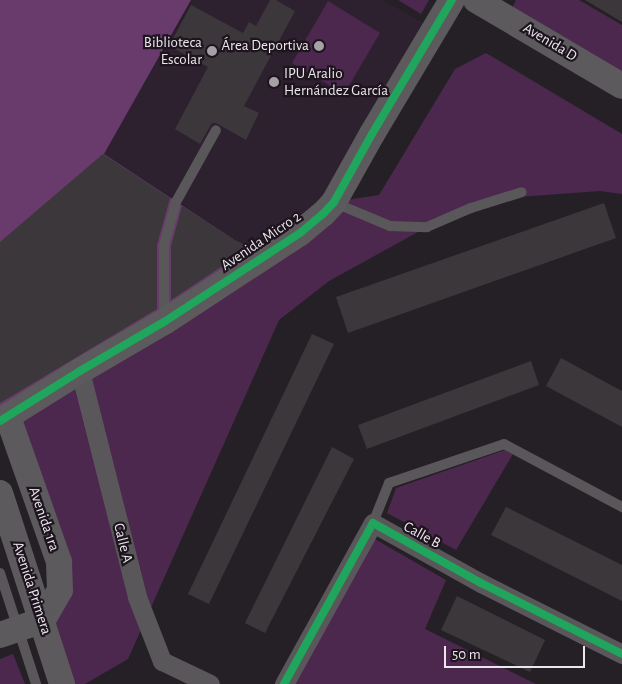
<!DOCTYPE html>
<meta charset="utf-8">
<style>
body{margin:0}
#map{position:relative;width:622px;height:684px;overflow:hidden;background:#252025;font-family:"Alegreya Sans",sans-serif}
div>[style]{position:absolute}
.built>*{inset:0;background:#2d202f}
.green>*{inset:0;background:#4c284f}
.forest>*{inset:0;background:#683b6c}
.building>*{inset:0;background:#3b373b}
.lane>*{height:10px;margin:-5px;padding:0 5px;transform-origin:5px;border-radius:5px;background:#5a575a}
.street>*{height:19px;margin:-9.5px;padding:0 9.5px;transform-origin:9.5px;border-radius:9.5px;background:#5a575a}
.secondary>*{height:26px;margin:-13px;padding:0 13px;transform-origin:13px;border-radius:13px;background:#5c5a5c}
.cycleway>*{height:8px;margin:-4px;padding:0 4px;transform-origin:4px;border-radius:4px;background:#20a55d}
.dots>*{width:14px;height:14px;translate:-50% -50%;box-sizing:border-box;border:2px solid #1d141e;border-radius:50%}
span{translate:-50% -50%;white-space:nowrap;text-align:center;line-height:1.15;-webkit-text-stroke:4.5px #1d141e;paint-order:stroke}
.poi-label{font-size:15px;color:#ece6ed}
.right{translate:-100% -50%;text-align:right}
.left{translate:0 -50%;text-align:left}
.street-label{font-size:15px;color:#ece6ed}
.scale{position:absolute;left:444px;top:646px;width:141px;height:22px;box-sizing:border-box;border:2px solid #ece6ed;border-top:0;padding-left:6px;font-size:15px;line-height:18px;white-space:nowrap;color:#ece6ed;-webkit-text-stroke:4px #1d141e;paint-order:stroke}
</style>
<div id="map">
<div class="built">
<i style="clip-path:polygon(193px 0,383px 0,434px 29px,323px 214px,267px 254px,236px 241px,103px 154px)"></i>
</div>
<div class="green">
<i style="clip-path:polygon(398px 0,429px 0,421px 14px)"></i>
<i style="clip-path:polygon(516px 0,579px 0,622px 25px,622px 83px,509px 15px)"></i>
<i style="clip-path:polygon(328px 1px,380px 33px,344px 94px,292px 63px)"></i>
<i style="clip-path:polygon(486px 53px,622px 134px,622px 194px,600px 191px,503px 198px,427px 227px,329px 281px,279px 320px,128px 659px,85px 684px,62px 684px,43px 620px,60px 590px,0 421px,0 405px,8px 416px,334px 202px,379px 195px,455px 69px)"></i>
<i style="clip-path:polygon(505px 450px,513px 454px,456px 550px,387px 513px,396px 488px)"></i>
<i style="clip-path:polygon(373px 538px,446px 580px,425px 629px,536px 684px,290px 684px)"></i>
<i style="clip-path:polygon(13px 654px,25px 684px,0 684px,0 659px)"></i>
</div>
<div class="forest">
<i style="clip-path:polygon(0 0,191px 0,104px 154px,236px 241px,267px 254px,8px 417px,0 405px)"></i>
</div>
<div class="building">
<i style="clip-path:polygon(270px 0,276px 0,295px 11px,244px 106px,259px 113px,246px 140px,216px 123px,212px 123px,200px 144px,175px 129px,208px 67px,169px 46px,191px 5px,243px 33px,249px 22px,256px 26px)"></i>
<i style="clip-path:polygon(585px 0,622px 0,622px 22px)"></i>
<i style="clip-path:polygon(103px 154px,170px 198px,157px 245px,157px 309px,0 403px,0 242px)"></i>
<i style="clip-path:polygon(604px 203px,616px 238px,348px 333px,336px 297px)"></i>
<i style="clip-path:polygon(182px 206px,236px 241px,251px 247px,171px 300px,171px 246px)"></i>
<i style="clip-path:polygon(312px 334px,334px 344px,209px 604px,188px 594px)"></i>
<i style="clip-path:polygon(561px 358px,622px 391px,622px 427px,546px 386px)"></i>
<i style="clip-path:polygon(531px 361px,539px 385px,367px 449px,358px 425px)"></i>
<i style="clip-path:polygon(332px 447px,354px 459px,265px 633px,245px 623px)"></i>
<i style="clip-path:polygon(506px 507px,622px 565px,622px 601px,491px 535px)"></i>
<i style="clip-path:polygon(457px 596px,545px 640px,530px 672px,441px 630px)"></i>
</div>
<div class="lane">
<i style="left:335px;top:203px;width:60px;rotate:22.7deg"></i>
<i style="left:390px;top:226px;width:37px;rotate:2deg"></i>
<i style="left:427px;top:227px;width:48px;rotate:-23.4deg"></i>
<i style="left:471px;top:208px;width:53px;rotate:-17.4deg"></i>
<i style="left:164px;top:319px;width:74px;rotate:-90deg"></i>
<i style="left:164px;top:245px;width:45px;rotate:-74.4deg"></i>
<i style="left:176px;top:202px;width:82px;rotate:-60.9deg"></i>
<i style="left:373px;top:523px;width:43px;rotate:-68.2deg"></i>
<i style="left:389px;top:483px;width:121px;rotate:-18.7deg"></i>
<i style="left:504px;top:444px;width:134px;rotate:28.1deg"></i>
<i style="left:0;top:573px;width:117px;rotate:72deg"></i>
</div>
<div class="street">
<i style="left:80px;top:371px;width:233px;rotate:75.8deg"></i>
<i style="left:137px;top:597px;width:69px;rotate:68.7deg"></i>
<i style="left:162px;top:661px;width:53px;rotate:25.6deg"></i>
<i style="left:284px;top:684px;width:184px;rotate:-61.1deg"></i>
<i style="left:373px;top:523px;width:124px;rotate:29.1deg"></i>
<i style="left:481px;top:583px;width:158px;rotate:26.7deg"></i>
</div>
<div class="secondary">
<i style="left:476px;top:0;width:169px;rotate:30.5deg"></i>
<i style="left:8px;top:417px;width:154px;rotate:70.6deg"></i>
<i style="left:59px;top:562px;width:28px;rotate:88deg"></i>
<i style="left:60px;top:590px;width:34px;rotate:120deg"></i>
<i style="left:0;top:421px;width:94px;rotate:-32deg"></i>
<i style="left:80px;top:371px;width:97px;rotate:-30.3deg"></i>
<i style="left:164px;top:322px;width:163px;rotate:-33.2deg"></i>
<i style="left:300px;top:233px;width:30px;rotate:-40deg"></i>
<i style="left:323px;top:214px;width:16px;rotate:-47deg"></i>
<i style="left:334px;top:202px;width:78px;rotate:-60.8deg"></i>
<i style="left:372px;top:134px;width:156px;rotate:-59.2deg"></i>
<i style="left:0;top:493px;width:201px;rotate:72deg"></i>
<i style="left:0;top:635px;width:46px;rotate:-19.2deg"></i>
</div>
<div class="cycleway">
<i style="left:0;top:421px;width:94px;rotate:-32deg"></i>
<i style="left:80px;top:371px;width:97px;rotate:-30.3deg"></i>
<i style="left:164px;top:322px;width:163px;rotate:-33.2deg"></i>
<i style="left:300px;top:233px;width:30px;rotate:-40deg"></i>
<i style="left:323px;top:214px;width:16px;rotate:-47deg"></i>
<i style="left:334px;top:202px;width:78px;rotate:-60.8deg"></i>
<i style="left:372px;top:134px;width:156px;rotate:-59.2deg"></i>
<i style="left:284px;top:684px;width:184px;rotate:-61.1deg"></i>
<i style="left:373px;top:523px;width:124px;rotate:29.1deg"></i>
<i style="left:481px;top:583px;width:158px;rotate:26.7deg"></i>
</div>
<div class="dots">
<i style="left:319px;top:46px;background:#a6a1a7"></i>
<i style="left:212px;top:51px;background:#a6a1a7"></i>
<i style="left:274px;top:82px;background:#a6a1a7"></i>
</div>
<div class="poi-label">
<span class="right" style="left:202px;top:51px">Biblioteca<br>Escolar</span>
<span class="right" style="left:309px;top:46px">Área Deportiva</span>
<span class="left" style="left:284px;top:82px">IPU Aralio<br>Hernández García</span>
</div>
<div class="street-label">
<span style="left:550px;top:42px;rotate:31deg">Avenida D</span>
<span style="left:261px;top:241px;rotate:-34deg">Avenida Micro 2</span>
<span style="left:44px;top:519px;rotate:71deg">Avenida 1ra</span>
<span style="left:422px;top:535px;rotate:29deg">Calle B</span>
<span style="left:123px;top:543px;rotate:76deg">Calle A</span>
<span style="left:32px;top:588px;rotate:72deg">Avenida Primera</span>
</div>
<div class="scale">50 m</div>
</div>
